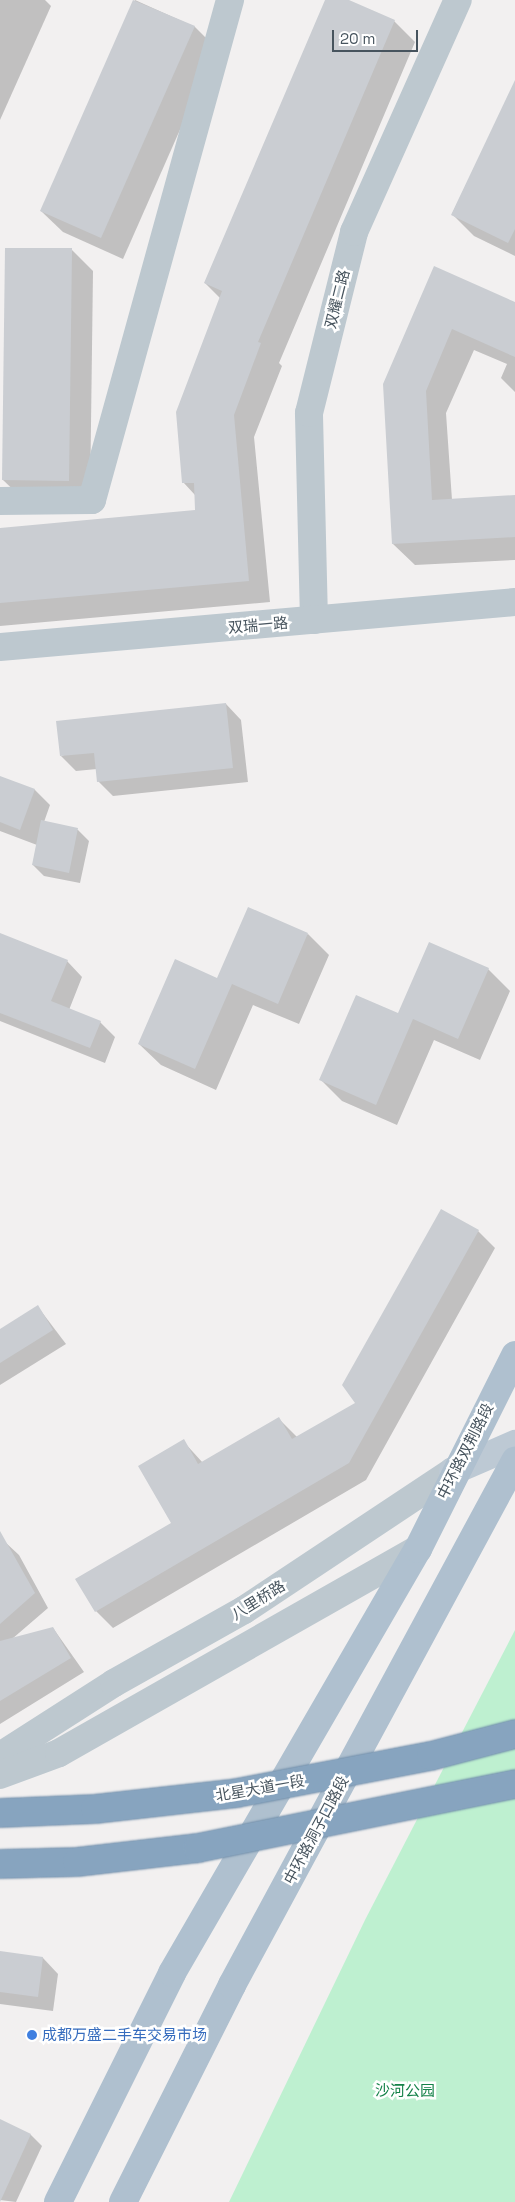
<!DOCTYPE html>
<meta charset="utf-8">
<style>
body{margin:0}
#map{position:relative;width:515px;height:2202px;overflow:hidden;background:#f2f0f0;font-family:"Space Grotesk","Noto Sans SC",sans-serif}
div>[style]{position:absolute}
.green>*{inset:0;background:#bef0d0}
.shadow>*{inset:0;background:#0003}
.building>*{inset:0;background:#cacdd2}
.street>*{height:28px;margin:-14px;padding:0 14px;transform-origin:14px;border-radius:14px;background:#bdc8cf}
.secondary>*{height:28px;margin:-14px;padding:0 14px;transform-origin:14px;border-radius:14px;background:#bdc9d4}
.primary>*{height:28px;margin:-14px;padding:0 14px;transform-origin:14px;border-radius:14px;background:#afc0cf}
.bridges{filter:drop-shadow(0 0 1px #728fab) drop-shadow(0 0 1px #728fab)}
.highway-bridge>*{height:28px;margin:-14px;padding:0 14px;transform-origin:14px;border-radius:14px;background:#87a4bf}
.dots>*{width:14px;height:14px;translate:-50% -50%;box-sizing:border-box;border:2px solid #fff;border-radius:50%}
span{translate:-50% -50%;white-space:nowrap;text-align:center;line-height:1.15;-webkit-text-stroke:5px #fff;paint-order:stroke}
.street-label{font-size:15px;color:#47545e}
.shop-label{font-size:15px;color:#366cbe}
.left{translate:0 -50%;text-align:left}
.park-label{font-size:15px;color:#158249}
.scale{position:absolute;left:332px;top:30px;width:86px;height:22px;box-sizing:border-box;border:2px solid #47545e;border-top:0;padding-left:6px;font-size:15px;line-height:18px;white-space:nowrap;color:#47545e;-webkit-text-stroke:4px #fff;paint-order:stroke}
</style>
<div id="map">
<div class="green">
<i style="clip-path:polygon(515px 1630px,515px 2202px,229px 2202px,365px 1920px)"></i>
</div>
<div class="shadow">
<i style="clip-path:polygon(0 0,45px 0,51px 6px,0 120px)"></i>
<i style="clip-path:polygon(135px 0,195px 27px,216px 48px,123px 259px,63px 232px,41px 211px)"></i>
<i style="clip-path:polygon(326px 0,346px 0,394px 21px,415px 42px,279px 363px,282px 366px,254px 437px,270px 602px,0 626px,0 529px,196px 512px,195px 495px,183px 482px,220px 298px,205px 283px)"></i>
<i style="clip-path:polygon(515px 83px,515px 256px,474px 236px,452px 214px)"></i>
<i style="clip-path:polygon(72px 250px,93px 271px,90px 502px,25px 501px,3px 480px)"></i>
<i style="clip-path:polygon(435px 268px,515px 303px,515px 392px,501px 378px,507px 364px,474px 350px,446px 413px,452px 500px,515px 497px,515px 560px,415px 565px,393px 544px)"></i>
<i style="clip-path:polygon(226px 704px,241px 720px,248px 782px,113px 796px,98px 781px,97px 769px,76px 771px,61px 756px)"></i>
<i style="clip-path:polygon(0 777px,35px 790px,50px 805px,44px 822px,78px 830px,89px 841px,80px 883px,44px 876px,33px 865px,37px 845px,0 831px)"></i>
<i style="clip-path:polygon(308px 934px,329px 955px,299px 1024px,253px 1005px,216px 1090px,161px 1065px,139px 1044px,218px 979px)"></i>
<i style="clip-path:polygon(0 935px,67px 961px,82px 977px,69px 1010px,100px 1022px,115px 1037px,105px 1063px,0 1021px)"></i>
<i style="clip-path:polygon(488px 969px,510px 991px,480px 1060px,434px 1040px,397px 1125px,342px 1101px,320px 1079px,399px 1015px)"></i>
<i style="clip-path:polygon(478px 1231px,495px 1248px,366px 1480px,113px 1628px,96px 1611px,173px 1524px,183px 1441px,203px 1463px,279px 1419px,298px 1438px,357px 1404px)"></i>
<i style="clip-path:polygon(38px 1307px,66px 1344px,0 1385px,0 1331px)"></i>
<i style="clip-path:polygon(5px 1542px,19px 1555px,48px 1608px,12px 1639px,53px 1628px,84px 1672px,0 1724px,0 1546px)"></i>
<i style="clip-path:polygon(0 1953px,43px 1958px,58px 1974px,53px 2011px,0 2004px)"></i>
<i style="clip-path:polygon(0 2122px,31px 2135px,42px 2146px,16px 2202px,0 2200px)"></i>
</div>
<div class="building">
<i style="clip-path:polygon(133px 0,195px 26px,101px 238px,40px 211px)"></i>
<i style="clip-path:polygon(325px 0,349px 0,395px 20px,258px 342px,261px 343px,234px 415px,249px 581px,0 603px,0 528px,195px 510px,194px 483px,182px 483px,176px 412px,222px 291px,204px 283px)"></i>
<i style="clip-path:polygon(515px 80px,515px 229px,508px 243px,451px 215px)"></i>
<i style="clip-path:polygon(5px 248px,72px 248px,69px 481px,2px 480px)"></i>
<i style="clip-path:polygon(434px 266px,515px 302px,515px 357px,452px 329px,426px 391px,432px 500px,515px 495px,515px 537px,392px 544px,383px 384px)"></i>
<i style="clip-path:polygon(226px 703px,233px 768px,97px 782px,94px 753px,60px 756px,56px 721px)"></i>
<i style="clip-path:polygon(0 776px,35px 789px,20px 830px,0 822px)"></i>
<i style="clip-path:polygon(41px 820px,78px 828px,69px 873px,32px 865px)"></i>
<i style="clip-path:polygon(248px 907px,308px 933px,278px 1004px,232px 984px,195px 1069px,138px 1044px,175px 959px,217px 978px)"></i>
<i style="clip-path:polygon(0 933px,68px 960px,51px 1001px,101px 1021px,90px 1048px,0 1013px)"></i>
<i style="clip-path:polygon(429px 942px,489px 968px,458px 1039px,413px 1019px,376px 1105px,319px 1080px,356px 995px,398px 1013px)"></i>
<i style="clip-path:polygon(441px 1209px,479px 1230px,349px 1463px,95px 1612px,75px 1579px,171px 1523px,138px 1466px,184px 1439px,198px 1464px,279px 1417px,292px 1439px,355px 1403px,342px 1385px)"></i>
<i style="clip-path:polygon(38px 1305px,53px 1330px,0 1363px,0 1329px)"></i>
<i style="clip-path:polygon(0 1531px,35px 1593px,0 1624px)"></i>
<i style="clip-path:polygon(53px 1627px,71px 1658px,0 1701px,0 1641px)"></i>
<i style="clip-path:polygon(0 1951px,43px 1957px,38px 1997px,0 1992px)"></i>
<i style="clip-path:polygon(0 2119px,31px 2134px,0 2202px)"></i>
</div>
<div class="street">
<i style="left:0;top:501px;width:92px;rotate:-0.6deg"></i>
<i style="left:92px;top:500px;width:519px;rotate:-74.57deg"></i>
<i style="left:314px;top:620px;width:207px;rotate:-91.4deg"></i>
<i style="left:309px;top:413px;width:187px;rotate:-76deg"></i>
<i style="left:354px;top:232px;width:254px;rotate:-65.9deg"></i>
<i style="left:0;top:647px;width:517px;rotate:-4.99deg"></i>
<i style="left:0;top:1756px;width:135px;rotate:-32.6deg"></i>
<i style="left:114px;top:1683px;width:149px;rotate:-29.3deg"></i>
<i style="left:244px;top:1610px;width:251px;rotate:-33.6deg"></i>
<i style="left:0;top:1775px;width:63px;rotate:-20.4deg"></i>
<i style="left:59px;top:1753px;width:413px;rotate:-29.6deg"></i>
</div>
<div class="secondary">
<i style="left:453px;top:1471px;width:68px;rotate:-23.5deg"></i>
</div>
<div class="primary">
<i style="left:58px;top:2202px;width:256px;rotate:-63.5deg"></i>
<i style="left:172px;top:1973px;width:490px;rotate:-59.9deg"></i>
<i style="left:418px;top:1549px;width:217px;rotate:-63.4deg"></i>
<i style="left:123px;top:2202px;width:243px;rotate:-63.3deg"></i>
<i style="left:232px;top:1985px;width:596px;rotate:-61.63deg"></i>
</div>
<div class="bridges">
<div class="highway-bridge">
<i style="left:0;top:1813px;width:95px;rotate:-2.4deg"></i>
<i style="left:95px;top:1809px;width:143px;rotate:-6.4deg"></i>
<i style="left:237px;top:1793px;width:197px;rotate:-10.8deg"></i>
<i style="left:431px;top:1756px;width:87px;rotate:-14.7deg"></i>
<i style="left:0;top:1864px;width:77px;rotate:-1.5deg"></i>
<i style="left:77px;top:1862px;width:122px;rotate:-6.6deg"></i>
<i style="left:198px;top:1848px;width:323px;rotate:-11.4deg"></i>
</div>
</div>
<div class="dots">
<i style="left:32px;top:2035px;background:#3f7fe0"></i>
</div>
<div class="street-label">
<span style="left:337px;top:299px;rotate:-76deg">双耀二路</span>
<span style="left:258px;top:625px;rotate:-5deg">双瑞一路</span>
<span style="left:465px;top:1451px;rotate:-63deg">中环路双荆路段</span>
<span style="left:258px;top:1600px;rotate:-32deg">八里桥路</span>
<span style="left:260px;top:1788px;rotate:-10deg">北星大道一段</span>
<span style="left:316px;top:1830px;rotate:-62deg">中环路洞子口路段</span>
</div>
<div class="shop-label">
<span class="left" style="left:42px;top:2035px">成都万盛二手车交易市场</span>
</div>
<div class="park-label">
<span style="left:405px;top:2091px">沙河公园</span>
</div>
<div class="scale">20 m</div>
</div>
